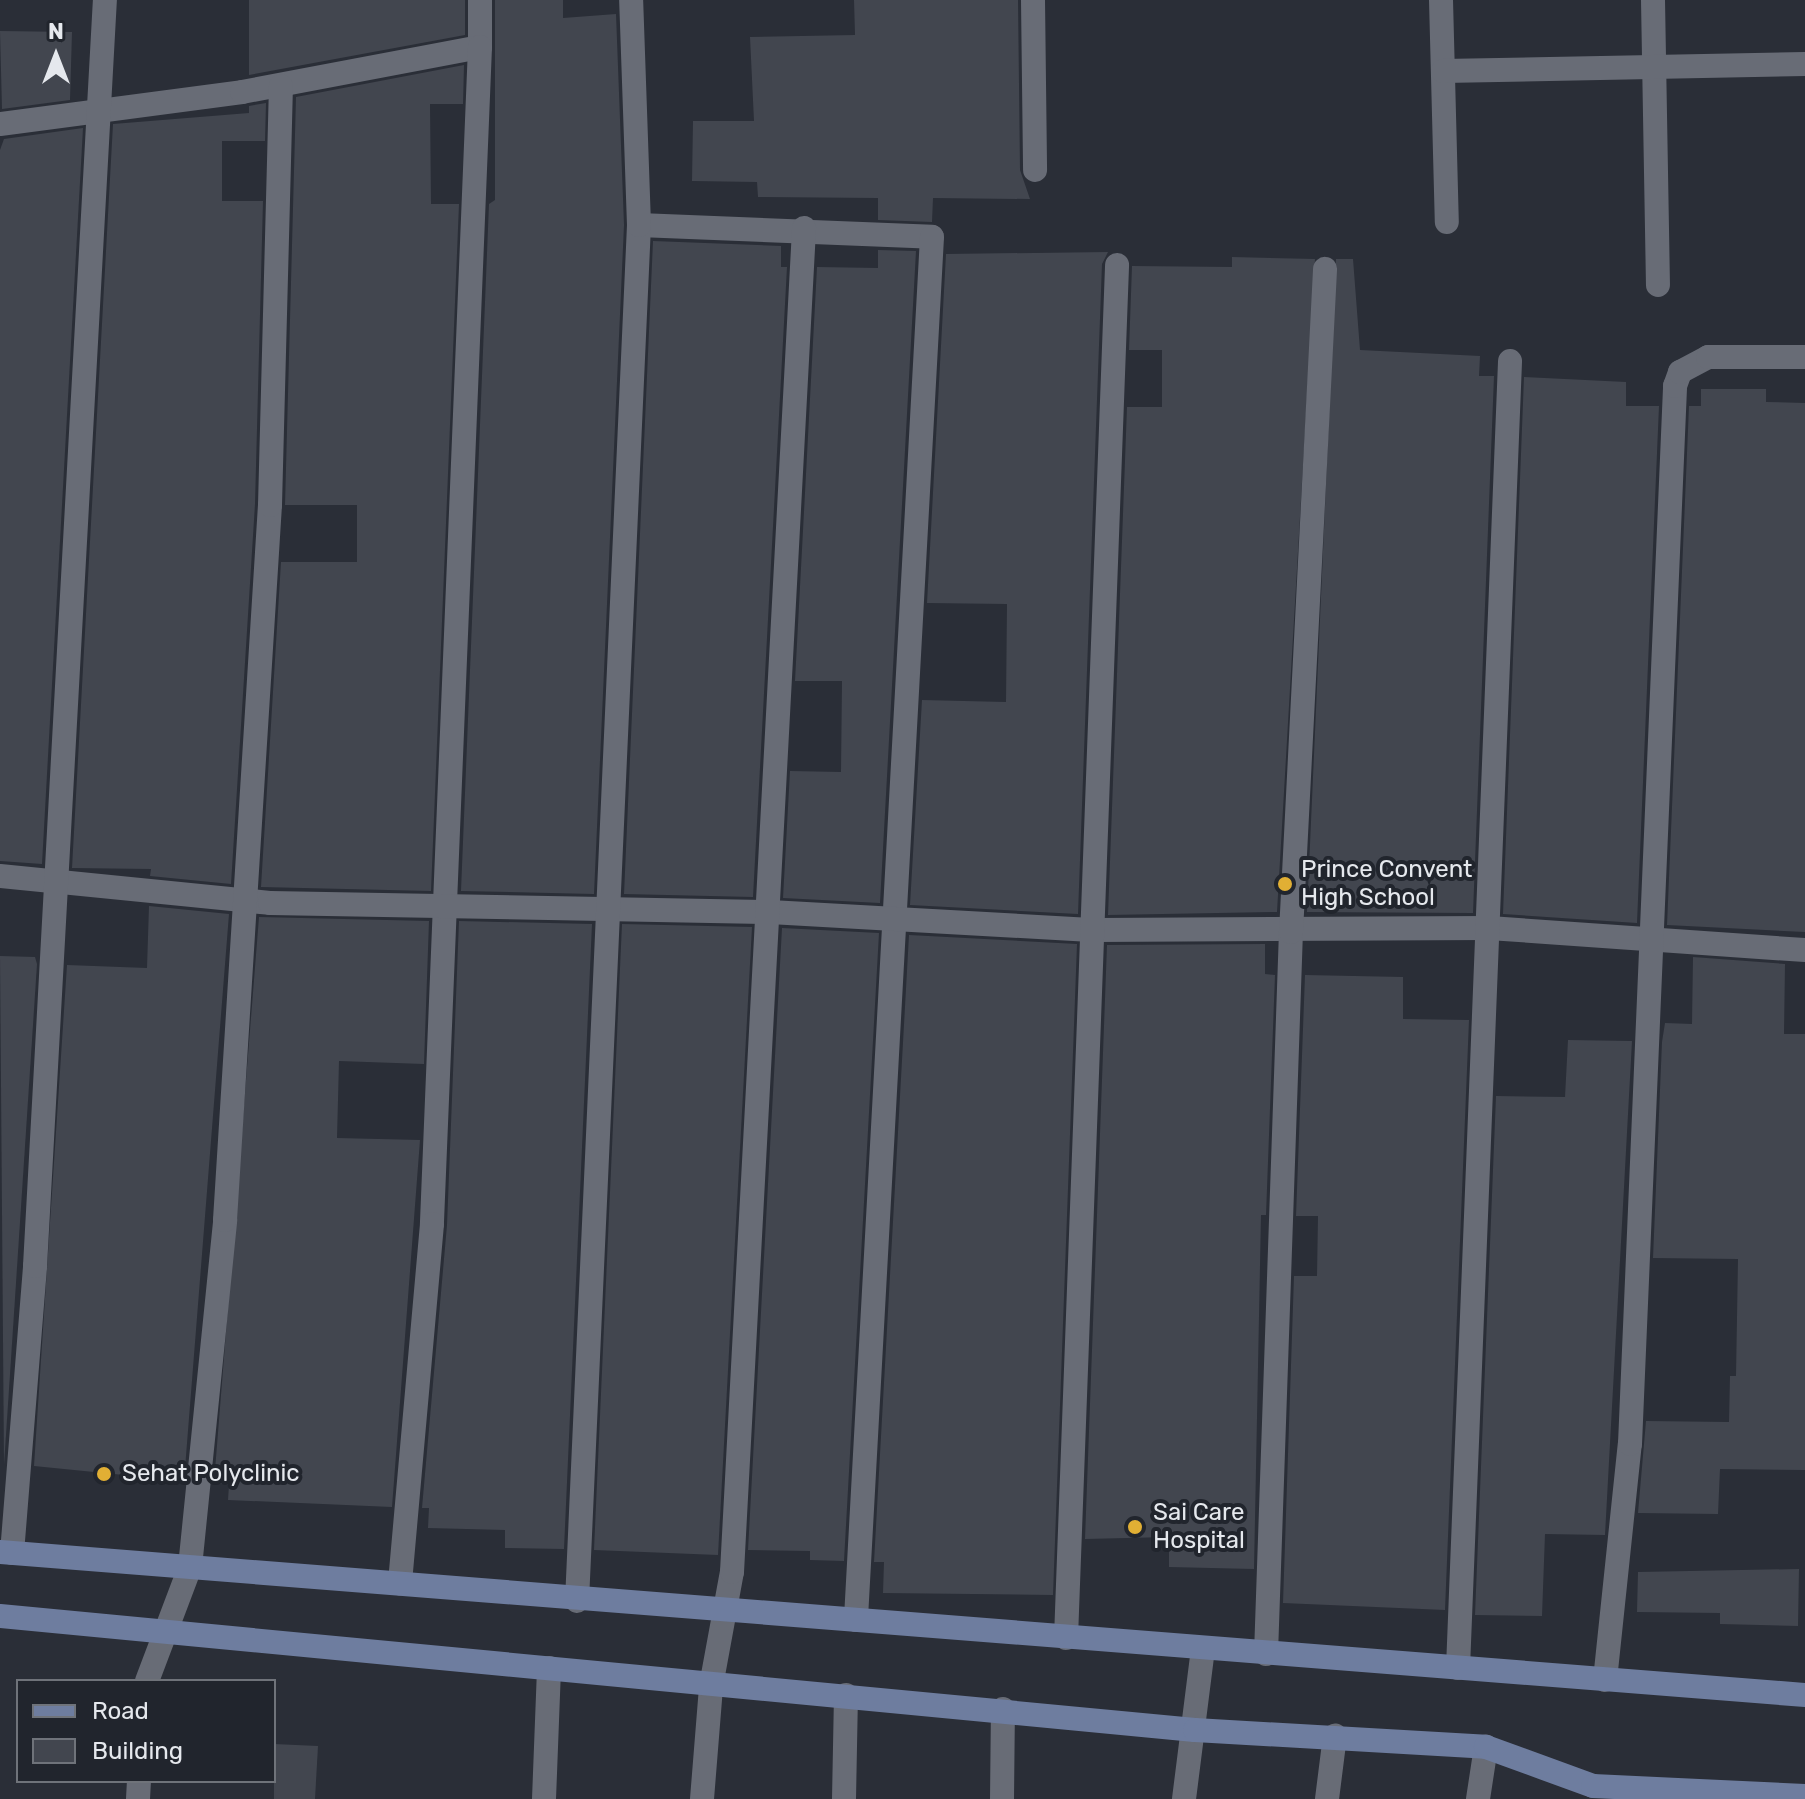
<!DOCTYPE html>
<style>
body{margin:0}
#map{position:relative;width:1805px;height:1799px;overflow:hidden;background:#2a2e37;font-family:Rubik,sans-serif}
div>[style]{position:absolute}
.building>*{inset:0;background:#42464f}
.street>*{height:24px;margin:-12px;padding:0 12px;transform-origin:12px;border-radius:12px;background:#686c76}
.secondary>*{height:24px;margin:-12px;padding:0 12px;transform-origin:12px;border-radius:12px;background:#6e7d9f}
.dots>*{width:22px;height:22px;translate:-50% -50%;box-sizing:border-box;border:4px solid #21252d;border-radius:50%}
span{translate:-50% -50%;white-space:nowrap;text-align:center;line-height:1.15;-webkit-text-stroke:8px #21252d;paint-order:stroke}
.poi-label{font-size:24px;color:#e5e8ed}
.left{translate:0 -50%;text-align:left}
.legend{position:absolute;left:16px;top:1679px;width:260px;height:104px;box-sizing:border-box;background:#21252d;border:2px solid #6f737a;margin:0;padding:10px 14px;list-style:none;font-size:24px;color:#e5e8ed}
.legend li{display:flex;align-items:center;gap:16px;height:40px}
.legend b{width:40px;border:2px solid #6f737a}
.north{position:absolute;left:16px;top:16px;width:80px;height:80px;-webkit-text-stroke:6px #21252d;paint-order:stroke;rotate:0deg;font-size:22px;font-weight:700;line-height:32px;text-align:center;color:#e5e8ed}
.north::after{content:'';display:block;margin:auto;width:28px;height:36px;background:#e5e8ed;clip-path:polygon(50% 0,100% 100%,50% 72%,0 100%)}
</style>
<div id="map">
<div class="building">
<i style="clip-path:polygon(249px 0,465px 0,465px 35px,249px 75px)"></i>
<i style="clip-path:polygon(495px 0,563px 0,563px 18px,616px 14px,624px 225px,594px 894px,461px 891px,489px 204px,495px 200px)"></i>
<i style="clip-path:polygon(854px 0,1018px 0,1020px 170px,1030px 199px,933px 198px,932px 222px,878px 220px,878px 198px,758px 197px,757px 182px,692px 181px,693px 121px,754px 121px,750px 37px,855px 35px)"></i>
<i style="clip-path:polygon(0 31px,72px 32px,70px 100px,2px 109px)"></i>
<i style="clip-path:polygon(464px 65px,463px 104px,430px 104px,431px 204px,459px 204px,431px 891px,261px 887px,281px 562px,357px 562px,357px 505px,285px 505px,296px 97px)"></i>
<i style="clip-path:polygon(266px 103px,265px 141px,222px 141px,222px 201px,263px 201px,255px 504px,231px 884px,150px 876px,151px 869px,72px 868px,113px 124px,249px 113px,249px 106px)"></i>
<i style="clip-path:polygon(83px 128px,42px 864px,0 861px,0 150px,4px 139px)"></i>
<i style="clip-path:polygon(653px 241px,781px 246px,781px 267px,787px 267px,753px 897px,624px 894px)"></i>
<i style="clip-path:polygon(878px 250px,916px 251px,880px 903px,783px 898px,790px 771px,841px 772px,842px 681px,795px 681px,817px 267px,878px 268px)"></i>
<i style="clip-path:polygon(1108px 252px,1102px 264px,1078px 914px,910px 905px,922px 700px,1006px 702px,1007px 604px,927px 603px,946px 254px)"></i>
<i style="clip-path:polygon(1232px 257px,1315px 259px,1277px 912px,1108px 915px,1127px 407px,1162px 407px,1162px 350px,1129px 350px,1132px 266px,1232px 267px)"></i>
<i style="clip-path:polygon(1336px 259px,1353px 259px,1360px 350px,1480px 356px,1479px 376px,1494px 376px,1473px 913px,1307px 912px)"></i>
<i style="clip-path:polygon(1524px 377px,1626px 382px,1626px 406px,1659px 406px,1637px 923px,1503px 914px)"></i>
<i style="clip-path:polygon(1701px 389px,1766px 389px,1766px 402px,1805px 403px,1805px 932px,1667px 925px,1689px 406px,1701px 406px)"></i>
<i style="clip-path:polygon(149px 906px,229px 914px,184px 1481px,34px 1466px,67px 965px,147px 968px)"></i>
<i style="clip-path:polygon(259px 917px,429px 921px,424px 1064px,339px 1061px,337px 1138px,420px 1140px,392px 1507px,228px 1500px,229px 1485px,214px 1483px)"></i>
<i style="clip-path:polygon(459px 921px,592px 924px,564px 1549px,505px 1548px,505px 1530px,428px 1528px,429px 1508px,422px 1508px,447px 1225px)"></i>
<i style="clip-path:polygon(622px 924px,752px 927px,718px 1555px,594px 1550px)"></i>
<i style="clip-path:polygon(782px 928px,879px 933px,844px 1561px,810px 1560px,810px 1551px,748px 1550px)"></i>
<i style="clip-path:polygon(909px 935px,1077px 944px,1053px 1595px,883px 1593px,884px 1562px,874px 1562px)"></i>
<i style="clip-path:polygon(1265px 944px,1265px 974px,1275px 975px,1266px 1215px,1261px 1215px,1254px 1569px,1169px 1567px,1169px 1537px,1085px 1539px,1107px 945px)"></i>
<i style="clip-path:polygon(0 956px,35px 957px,37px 964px,4px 1465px)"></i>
<i style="clip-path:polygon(1693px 957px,1785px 964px,1784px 1034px,1805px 1034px,1805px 1470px,1720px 1469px,1718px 1514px,1638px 1513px,1646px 1421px,1729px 1422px,1730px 1376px,1736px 1376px,1738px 1259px,1653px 1258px,1662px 1042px,1665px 1023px,1692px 1024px)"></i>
<i style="clip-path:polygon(1305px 975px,1403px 977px,1403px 1019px,1469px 1020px,1445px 1610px,1283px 1603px,1294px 1276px,1317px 1276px,1318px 1216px,1296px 1216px)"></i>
<i style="clip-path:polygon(1568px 1040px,1632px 1041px,1605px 1535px,1545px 1534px,1542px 1616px,1475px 1615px,1496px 1096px,1565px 1097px)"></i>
<i style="clip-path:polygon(1799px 1569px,1798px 1626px,1720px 1624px,1720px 1613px,1637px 1612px,1638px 1572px)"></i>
<i style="clip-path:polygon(274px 1744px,318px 1746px,315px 1799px,274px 1799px)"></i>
</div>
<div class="street">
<i style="left:480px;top:0;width:47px;rotate:90deg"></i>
<i style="left:1033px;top:0;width:170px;rotate:89.3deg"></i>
<i style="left:1441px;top:0;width:222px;rotate:88.5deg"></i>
<i style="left:1653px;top:0;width:285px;rotate:89deg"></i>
<i style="left:1443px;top:71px;width:362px;rotate:-1.1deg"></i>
<i style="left:0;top:124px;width:244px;rotate:-7.5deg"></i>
<i style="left:242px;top:92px;width:242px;rotate:-10.7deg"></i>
<i style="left:480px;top:47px;width:1178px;rotate:92.34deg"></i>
<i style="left:432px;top:1224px;width:361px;rotate:95.1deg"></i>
<i style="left:639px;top:225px;width:293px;rotate:2.3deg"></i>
<i style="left:932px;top:237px;width:1385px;rotate:93.15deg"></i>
<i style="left:0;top:876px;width:271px;rotate:5.7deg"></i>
<i style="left:270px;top:903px;width:500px;rotate:1.03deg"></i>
<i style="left:770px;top:912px;width:326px;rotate:3.2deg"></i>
<i style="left:1096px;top:930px;width:393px;rotate:-0.3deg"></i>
<i style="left:1489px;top:928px;width:317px;rotate:4deg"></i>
<i style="left:12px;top:1553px;width:288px;rotate:-85.4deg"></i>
<i style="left:35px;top:1266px;width:1268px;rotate:-86.84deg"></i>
<i style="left:577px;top:1601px;width:1377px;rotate:-87.42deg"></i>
<i style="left:639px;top:225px;width:225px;rotate:-92deg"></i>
<i style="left:1066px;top:1638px;width:1374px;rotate:-87.87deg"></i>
<i style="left:1266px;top:1654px;width:722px;rotate:-88.02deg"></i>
<i style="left:1291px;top:932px;width:664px;rotate:-87.06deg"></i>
<i style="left:1458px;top:1668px;width:1308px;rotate:-87.72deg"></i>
<i style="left:1605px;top:1680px;width:237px;rotate:-84deg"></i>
<i style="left:1630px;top:1444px;width:1059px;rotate:-87.56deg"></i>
<i style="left:1675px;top:386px;width:15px;rotate:-70deg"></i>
<i style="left:1680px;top:372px;width:32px;rotate:-28deg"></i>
<i style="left:1708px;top:357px;width:97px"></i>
<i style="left:147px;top:1681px;width:122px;rotate:-69.3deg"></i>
<i style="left:190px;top:1567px;width:349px;rotate:-84.2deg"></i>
<i style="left:225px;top:1220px;width:716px;rotate:-86.4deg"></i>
<i style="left:270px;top:505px;width:419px;rotate:-88.5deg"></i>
<i style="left:138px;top:1799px;width:18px;rotate:-87deg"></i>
<i style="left:544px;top:1799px;width:131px;rotate:-87.8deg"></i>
<i style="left:702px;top:1799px;width:113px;rotate:-85.4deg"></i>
<i style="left:711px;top:1686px;width:116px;rotate:-79.6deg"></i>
<i style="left:732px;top:1572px;width:1346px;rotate:-86.93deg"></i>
<i style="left:844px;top:1799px;width:104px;rotate:-88.9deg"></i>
<i style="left:1002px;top:1799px;width:90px;rotate:-89.4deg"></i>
<i style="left:1184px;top:1799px;width:152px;rotate:-82.8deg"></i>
<i style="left:1327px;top:1799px;width:64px;rotate:-82.8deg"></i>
<i style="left:1478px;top:1799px;width:53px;rotate:-81.3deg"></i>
</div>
<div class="secondary">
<i style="left:0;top:1552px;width:1811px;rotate:4.53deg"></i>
<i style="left:0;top:1616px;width:1200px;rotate:5.45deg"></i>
<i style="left:1195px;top:1730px;width:291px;rotate:3.3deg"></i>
<i style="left:1486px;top:1747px;width:114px;rotate:20deg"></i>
<i style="left:1593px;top:1786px;width:212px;rotate:2.7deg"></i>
</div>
<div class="dots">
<i style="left:1285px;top:884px;background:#e1af34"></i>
<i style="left:104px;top:1474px;background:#e1af34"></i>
<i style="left:1135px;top:1527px;background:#e1af34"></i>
</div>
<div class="poi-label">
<span class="left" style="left:1301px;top:884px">Prince Convent<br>High School</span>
<span class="left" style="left:122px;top:1474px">Sehat Polyclinic</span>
<span class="left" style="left:1153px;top:1527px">Sai Care<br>Hospital</span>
</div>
<ul class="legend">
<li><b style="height:10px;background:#6e7d9f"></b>Road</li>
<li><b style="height:22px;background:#42464f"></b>Building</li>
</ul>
<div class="north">N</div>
</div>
